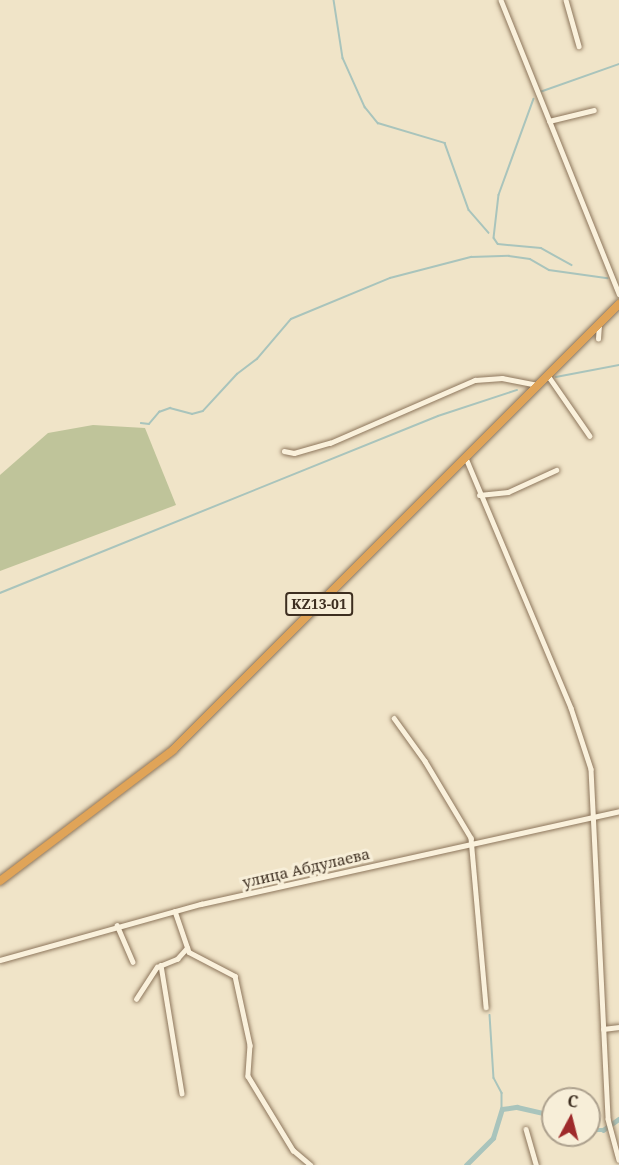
<!DOCTYPE html>
<meta charset="utf-8">
<style>
body{margin:0}
#map{position:relative;width:619px;height:1165px;overflow:hidden;background:#f0e4c8;font-family:"Noto Serif",serif}
div>[style]{position:absolute}
.cemetery>*{inset:0;background:#bfc49a}
.stream>*{height:1.5px;margin:-0.75px;padding:0 0.75px;transform-origin:0.75px;border-radius:0.75px;background:#a9c4bc}
.canal>*{height:4.5px;margin:-2.25px;padding:0 2.25px;transform-origin:2.25px;border-radius:2.25px;background:#a9c4bc}
.roads{filter:drop-shadow(0 0 2px #8d765c) drop-shadow(0 0 2px #8d765c)}
.street>*{height:4.5px;margin:-2.25px;padding:0 2.25px;transform-origin:2.25px;border-radius:2.25px;background:#faf1dc}
.highway>*{height:8px;margin:-4px;padding:0 4px;transform-origin:4px;border-radius:4px;background:#e0a458}
span{translate:-50% -50%;white-space:nowrap;text-align:center;line-height:1.15;-webkit-text-stroke:6px #f7eed8;paint-order:stroke}
.shield-label span{padding:2px 4px;background:#f7eed8;border:2px solid;border-radius:4px;-webkit-text-stroke-width:0}
.shield-label{font-size:14px;color:#3d2e20;font-weight:700}
.street-label{font-size:15px;color:#3d2e20}
.north{position:absolute;left:541px;top:1087px;width:60px;height:60px;box-sizing:border-box;background:#f7eed8;border:2px solid #ada18e;border-radius:50%;rotate:7deg;font-size:16px;font-weight:700;line-height:24px;text-align:center;color:#3d2e20}
.north::after{content:'';display:block;margin:auto;width:21px;height:27px;background:#9e2a2b;clip-path:polygon(50% 0,100% 100%,50% 72%,0 100%)}
</style>
<div id="map">
<div class="cemetery">
<i style="clip-path:polygon(93px 425px,145px 428px,176px 505px,0 571px,0 475px,48px 433px)"></i>
</div>
<div class="stream">
<i style="left:334px;top:0;width:59px;rotate:81.2deg"></i>
<i style="left:343px;top:58px;width:54px;rotate:65.8deg"></i>
<i style="left:365px;top:107px;width:21px;rotate:51deg"></i>
<i style="left:378px;top:123px;width:70px;rotate:16.6deg"></i>
<i style="left:445px;top:143px;width:71px;rotate:70.3deg"></i>
<i style="left:469px;top:210px;width:30px;rotate:49deg"></i>
<i style="left:540px;top:92px;width:84px;rotate:-19.5deg"></i>
<i style="left:534px;top:99px;width:102px;rotate:110deg"></i>
<i style="left:499px;top:195px;width:43px;rotate:96.6deg"></i>
<i style="left:494px;top:238px;width:7px;rotate:56deg"></i>
<i style="left:498px;top:244px;width:43px;rotate:5.3deg"></i>
<i style="left:541px;top:248px;width:35px;rotate:29deg"></i>
<i style="left:556px;top:377px;width:64px;rotate:-10.8deg"></i>
<i style="left:141px;top:423px;width:8px;rotate:7deg"></i>
<i style="left:149px;top:424px;width:16px;rotate:-50deg"></i>
<i style="left:159px;top:412px;width:12px;rotate:-20deg"></i>
<i style="left:170px;top:408px;width:23px;rotate:15deg"></i>
<i style="left:192px;top:414px;width:11px;rotate:-15deg"></i>
<i style="left:203px;top:411px;width:50px;rotate:-47.4deg"></i>
<i style="left:237px;top:374px;width:25px;rotate:-37deg"></i>
<i style="left:257px;top:359px;width:52px;rotate:-49.6deg"></i>
<i style="left:291px;top:319px;width:107px;rotate:-22.5deg"></i>
<i style="left:390px;top:278px;width:84px;rotate:-14.5deg"></i>
<i style="left:471px;top:257px;width:38px;rotate:-2deg"></i>
<i style="left:509px;top:256px;width:21px;rotate:8deg"></i>
<i style="left:530px;top:259px;width:22px;rotate:30deg"></i>
<i style="left:549px;top:270px;width:59px;rotate:7.9deg"></i>
<i style="left:0;top:593px;width:472px;rotate:-22deg"></i>
<i style="left:438px;top:416px;width:83px;rotate:-18.2deg"></i>
<i style="left:490px;top:1015px;width:63px;rotate:86.4deg"></i>
<i style="left:494px;top:1078px;width:17px;rotate:62deg"></i>
<i style="left:502px;top:1093px;width:16px;rotate:90deg"></i>
</div>
<div class="canal">
<i style="left:589px;top:1130px;width:14px"></i>
<i style="left:603px;top:1130px;width:19px;rotate:-35deg"></i>
<i style="left:466px;top:1165px;width:38px;rotate:-45deg"></i>
<i style="left:493px;top:1138px;width:30px;rotate:-73deg"></i>
<i style="left:502px;top:1109px;width:15px;rotate:-8deg"></i>
<i style="left:517px;top:1107px;width:37px;rotate:13deg"></i>
</div>
<div class="roads">
<div class="street">
<i style="left:501px;top:0;width:317px;rotate:68.1deg"></i>
<i style="left:566px;top:0;width:48px;rotate:74.2deg"></i>
<i style="left:549px;top:121px;width:46px;rotate:-13.7deg"></i>
<i style="left:598px;top:339px;width:13px;rotate:-86deg"></i>
<i style="left:547px;top:374px;width:75px;rotate:55.3deg"></i>
<i style="left:284px;top:451px;width:10px;rotate:11deg"></i>
<i style="left:294px;top:453px;width:37px;rotate:-16deg"></i>
<i style="left:330px;top:443px;width:158px;rotate:-23.5deg"></i>
<i style="left:475px;top:380px;width:27px;rotate:-4deg"></i>
<i style="left:502px;top:378px;width:36px;rotate:11deg"></i>
<i style="left:466px;top:458px;width:271px;rotate:67.2deg"></i>
<i style="left:571px;top:708px;width:64px;rotate:71.8deg"></i>
<i style="left:591px;top:769px;width:350px;rotate:87.2deg"></i>
<i style="left:608px;top:1119px;width:42px;rotate:75deg"></i>
<i style="left:479px;top:495px;width:29px;rotate:-6deg"></i>
<i style="left:508px;top:492px;width:53px;rotate:-24.6deg"></i>
<i style="left:394px;top:718px;width:53px;rotate:54.2deg"></i>
<i style="left:425px;top:761px;width:90px;rotate:59.1deg"></i>
<i style="left:471px;top:838px;width:170px;rotate:84.9deg"></i>
<i style="left:175px;top:911px;width:43px;rotate:71.1deg"></i>
<i style="left:189px;top:952px;width:52px;rotate:27.6deg"></i>
<i style="left:235px;top:976px;width:71px;rotate:77.7deg"></i>
<i style="left:250px;top:1045px;width:31px;rotate:94deg"></i>
<i style="left:248px;top:1076px;width:87px;rotate:58.7deg"></i>
<i style="left:293px;top:1150px;width:23px;rotate:40deg"></i>
<i style="left:117px;top:925px;width:40px;rotate:66.6deg"></i>
<i style="left:0;top:960px;width:209px;rotate:-15.6deg"></i>
<i style="left:201px;top:904px;width:428px;rotate:-12.5deg"></i>
<i style="left:161px;top:965px;width:130px;rotate:80.7deg"></i>
<i style="left:136px;top:999px;width:38px;rotate:-57deg"></i>
<i style="left:157px;top:967px;width:22px;rotate:-22deg"></i>
<i style="left:177px;top:959px;width:15px;rotate:-48deg"></i>
<i style="left:603px;top:1029px;width:16px;rotate:-7deg"></i>
<i style="left:526px;top:1129px;width:37px;rotate:74deg"></i>
</div>
<div class="highway">
<i style="left:0;top:881px;width:217px;rotate:-37.1deg"></i>
<i style="left:173px;top:750px;width:631px;rotate:-45deg"></i>
</div>
</div>
<div class="shield-label">
<span style="left:319px;top:604px">KZ13-01</span>
</div>
<div class="street-label">
<span style="left:306px;top:868px;rotate:-13deg">улица Абдулаева</span>
</div>
<div class="north">С</div>
</div>
